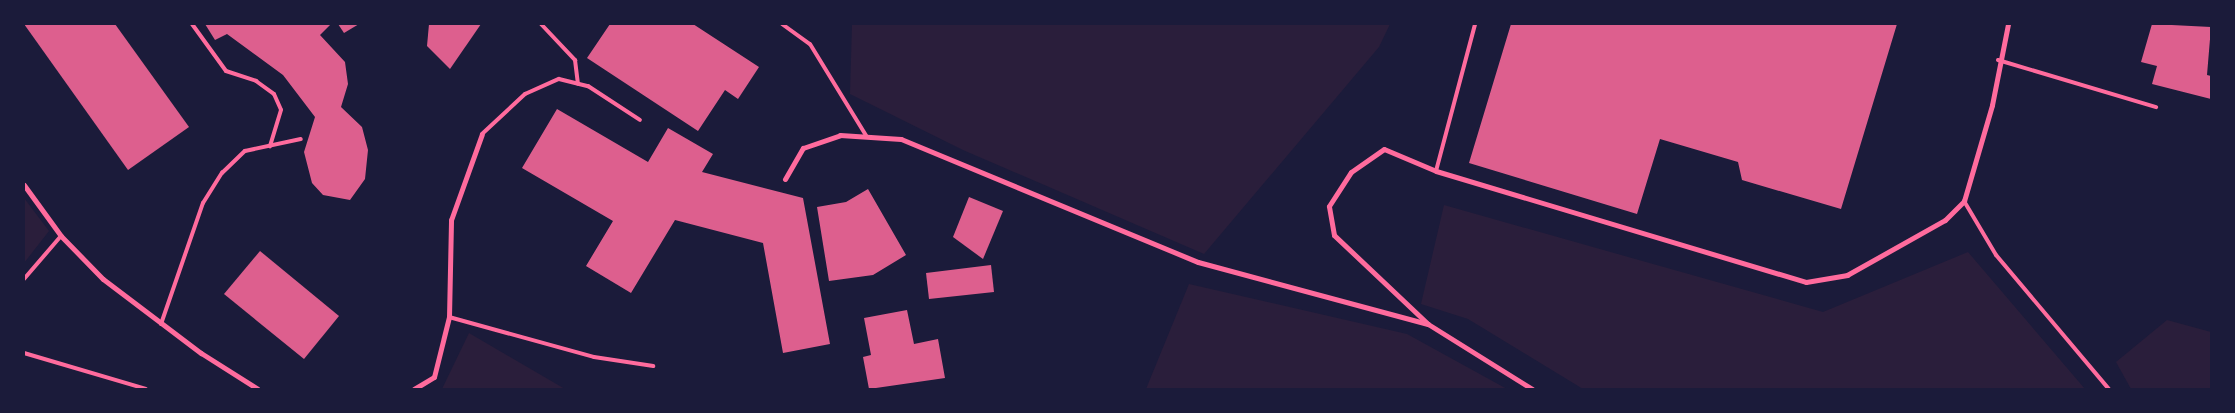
<!DOCTYPE html>
<style>
body{margin:0}
#map{position:relative;width:2235px;height:413px;overflow:hidden;background:#1b1b3a;font-family:Roboto,sans-serif}
div>[style]{position:absolute}
.green>*{inset:0;background:#2a1e3b}
.building>*{inset:0;background:#dd5f8e}
.service>*{height:4px;margin:-2px;padding:0 2px;transform-origin:2px;border-radius:2px;background:#ff6b9d}
.minor>*{height:5px;margin:-2.5px;padding:0 2.5px;transform-origin:2.5px;border-radius:2.5px;background:#ff6b9d}
span{translate:-50% -50%;white-space:nowrap;text-align:center;line-height:1.15;-webkit-text-stroke:5px #1b1b3a;paint-order:stroke}
.frame{position:absolute;inset:0;border:25px solid #1b1b3a;pointer-events:none}
</style>
<div id="map">
<div class="green">
<i style="clip-path:polygon(852px 24px,1390px 24px,1379px 47px,1204px 254px,963px 150px,850px 94px)"></i>
<i style="clip-path:polygon(24px 198px,49px 231px,24px 263px)"></i>
<i style="clip-path:polygon(1444px 205px,1823px 312px,1968px 252px,2085px 389px,1583px 389px,1468px 319px,1421px 304px)"></i>
<i style="clip-path:polygon(1189px 284px,1407px 334px,1507px 389px,1146px 389px)"></i>
<i style="clip-path:polygon(2167px 320px,2211px 332px,2211px 389px,2131px 389px,2116px 362px)"></i>
<i style="clip-path:polygon(469px 333px,565px 389px,442px 389px)"></i>
</div>
<div class="building">
<i style="clip-path:polygon(24px 24px,115px 24px,189px 127px,128px 170px)"></i>
<i style="clip-path:polygon(205px 24px,331px 24px,320px 35px,345px 62px,348px 84px,341px 107px,362px 127px,368px 150px,365px 179px,350px 200px,323px 195px,312px 183px,304px 152px,315px 117px,283px 75px,227px 34px,215px 40px)"></i>
<i style="clip-path:polygon(338px 24px,359px 24px,344px 33px)"></i>
<i style="clip-path:polygon(429px 24px,481px 24px,450px 69px,427px 46px)"></i>
<i style="clip-path:polygon(610px 24px,693px 24px,759px 67px,738px 99px,725px 90px,698px 131px,587px 58px)"></i>
<i style="clip-path:polygon(1511px 24px,1897px 24px,1841px 209px,1742px 180px,1738px 162px,1660px 139px,1637px 214px,1469px 163px)"></i>
<i style="clip-path:polygon(2152px 24px,2211px 27px,2207px 75px,2211px 76px,2211px 99px,2152px 84px,2157px 66px,2141px 62px)"></i>
<i style="clip-path:polygon(557px 109px,648px 162px,668px 128px,713px 154px,702px 172px,803px 198px,830px 344px,783px 353px,763px 243px,675px 220px,631px 293px,586px 266px,613px 221px,522px 168px)"></i>
<i style="clip-path:polygon(868px 189px,906px 255px,873px 275px,829px 281px,817px 207px,846px 202px)"></i>
<i style="clip-path:polygon(969px 197px,1003px 211px,983px 259px,953px 237px)"></i>
<i style="clip-path:polygon(260px 251px,339px 316px,304px 359px,224px 294px)"></i>
<i style="clip-path:polygon(991px 265px,994px 292px,929px 299px,926px 273px)"></i>
<i style="clip-path:polygon(907px 310px,914px 344px,938px 339px,945px 378px,869px 389px,863px 357px,871px 355px,864px 318px)"></i>
</div>
<div class="service">
<i style="left:192px;top:24px;width:58px;rotate:54.1deg"></i>
<i style="left:226px;top:71px;width:32px;rotate:18deg"></i>
<i style="left:256px;top:81px;width:22px;rotate:36deg"></i>
<i style="left:274px;top:94px;width:17px;rotate:66deg"></i>
<i style="left:281px;top:110px;width:38px;rotate:107deg"></i>
<i style="left:541px;top:24px;width:50px;rotate:46.6deg"></i>
<i style="left:575px;top:60px;width:24px;rotate:83deg"></i>
<i style="left:782px;top:24px;width:34px;rotate:36deg"></i>
<i style="left:810px;top:44px;width:109px;rotate:58.5deg"></i>
<i style="left:1998px;top:60px;width:165px;rotate:16.6deg"></i>
<i style="left:482px;top:134px;width:59px;rotate:-42.9deg"></i>
<i style="left:525px;top:94px;width:37px;rotate:-24deg"></i>
<i style="left:559px;top:79px;width:30px;rotate:14deg"></i>
<i style="left:588px;top:86px;width:62px;rotate:33.2deg"></i>
<i style="left:1436px;top:171px;width:152px;rotate:-75.1deg"></i>
<i style="left:1964px;top:201px;width:63px;rotate:59.3deg"></i>
<i style="left:1996px;top:255px;width:175px;rotate:49.9deg"></i>
<i style="left:24px;top:279px;width:57px;rotate:-49.3deg"></i>
<i style="left:449px;top:317px;width:150px;rotate:15.4deg"></i>
<i style="left:594px;top:357px;width:60px;rotate:8.7deg"></i>
<i style="left:161px;top:324px;width:128px;rotate:-70.9deg"></i>
<i style="left:203px;top:203px;width:36px;rotate:-58deg"></i>
<i style="left:222px;top:173px;width:32px;rotate:-44deg"></i>
<i style="left:245px;top:151px;width:57px;rotate:-12.1deg"></i>
<i style="left:24px;top:353px;width:127px;rotate:16.4deg"></i>
</div>
<div class="minor">
<i style="left:785px;top:179px;width:36px;rotate:-60deg"></i>
<i style="left:803px;top:148px;width:39px;rotate:-19deg"></i>
<i style="left:840px;top:135px;width:61px;rotate:3.8deg"></i>
<i style="left:901px;top:139px;width:321px;rotate:22.5deg"></i>
<i style="left:1198px;top:262px;width:238px;rotate:15.1deg"></i>
<i style="left:1428px;top:324px;width:123px;rotate:32deg"></i>
<i style="left:24px;top:185px;width:63px;rotate:54deg"></i>
<i style="left:61px;top:236px;width:60px;rotate:45.7deg"></i>
<i style="left:103px;top:279px;width:123px;rotate:37.1deg"></i>
<i style="left:201px;top:353px;width:67px;rotate:32.3deg"></i>
<i style="left:1428px;top:324px;width:129px;rotate:-136.6deg"></i>
<i style="left:1334px;top:235px;width:29px;rotate:-100deg"></i>
<i style="left:1329px;top:206px;width:40px;rotate:-57.1deg"></i>
<i style="left:1351px;top:172px;width:40px;rotate:-34.9deg"></i>
<i style="left:1384px;top:149px;width:56px;rotate:22.9deg"></i>
<i style="left:1436px;top:171px;width:386px;rotate:16.7deg"></i>
<i style="left:1806px;top:282px;width:42px;rotate:-9.7deg"></i>
<i style="left:1847px;top:275px;width:112px;rotate:-29.3deg"></i>
<i style="left:1945px;top:220px;width:27px;rotate:-45deg"></i>
<i style="left:1964px;top:201px;width:100px;rotate:-73.7deg"></i>
<i style="left:1992px;top:105px;width:83px;rotate:-78.8deg"></i>
<i style="left:414px;top:389px;width:23px;rotate:-31deg"></i>
<i style="left:434px;top:377px;width:62px;rotate:-76deg"></i>
<i style="left:449px;top:317px;width:97px;rotate:-88.8deg"></i>
<i style="left:451px;top:220px;width:91px;rotate:-70.2deg"></i>
</div>
<div class="frame"></div>
</div>
